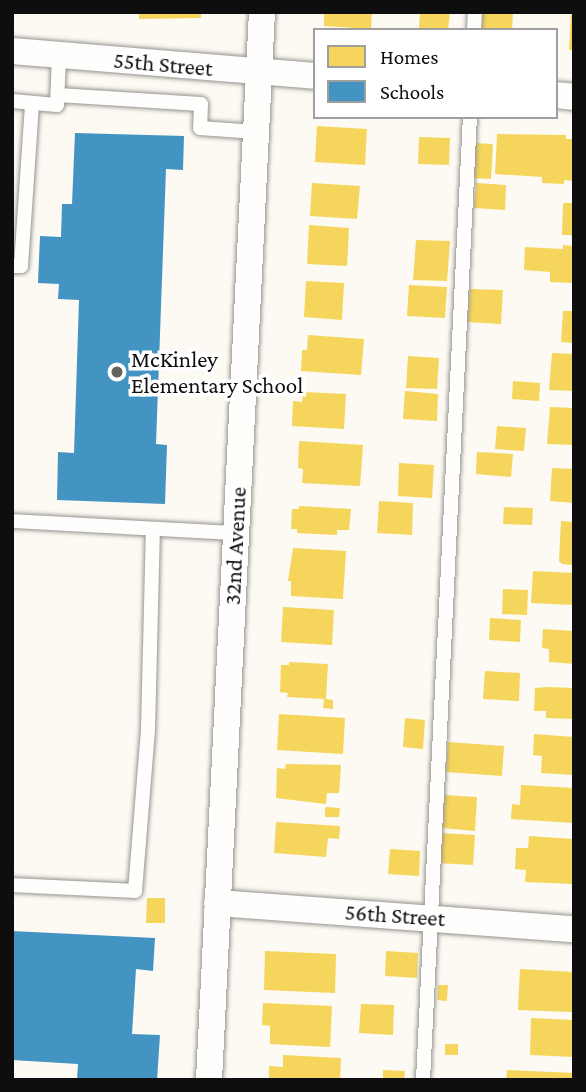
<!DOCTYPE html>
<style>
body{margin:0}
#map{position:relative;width:586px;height:1092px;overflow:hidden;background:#fcfaf2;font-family:"Crimson Pro",serif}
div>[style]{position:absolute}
.homes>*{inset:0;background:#f6d55c}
.schools>*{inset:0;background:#4393c3}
.roads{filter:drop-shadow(0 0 2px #959491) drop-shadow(0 0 2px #959491)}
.service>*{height:14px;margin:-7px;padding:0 7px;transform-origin:7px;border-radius:7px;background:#fffefd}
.minor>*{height:26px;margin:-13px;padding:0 13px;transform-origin:13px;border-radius:13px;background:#fffefd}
.dots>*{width:19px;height:19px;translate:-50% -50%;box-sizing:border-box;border:4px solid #fff;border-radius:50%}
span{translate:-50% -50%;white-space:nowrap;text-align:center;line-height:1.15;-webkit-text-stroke:7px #fff;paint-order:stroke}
.street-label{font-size:23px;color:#0e0e0e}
.poi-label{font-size:23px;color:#0e0e0e}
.left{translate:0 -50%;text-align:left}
.frame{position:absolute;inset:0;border:14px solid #0e0e0e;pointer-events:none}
.legend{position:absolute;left:313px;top:28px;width:245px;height:91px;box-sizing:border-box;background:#fff;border:2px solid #9f9f9f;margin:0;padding:9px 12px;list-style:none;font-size:21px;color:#0e0e0e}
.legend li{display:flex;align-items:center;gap:14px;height:35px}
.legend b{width:35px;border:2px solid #9f9f9f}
</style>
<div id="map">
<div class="homes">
<i style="clip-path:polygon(139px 12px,201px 12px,201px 18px,139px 19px)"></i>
<i style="clip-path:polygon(324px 12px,372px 12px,371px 29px,324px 26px)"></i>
<i style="clip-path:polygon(420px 12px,450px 12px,448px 30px,419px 28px)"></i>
<i style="clip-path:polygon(481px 12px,513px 12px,512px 30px,480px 30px)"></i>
<i style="clip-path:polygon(571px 12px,574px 12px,574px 50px,569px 50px)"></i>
<i style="clip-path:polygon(317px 126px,367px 129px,365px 165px,315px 162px)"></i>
<i style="clip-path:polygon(497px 134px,566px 135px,566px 139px,574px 139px,574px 181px,564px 180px,564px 184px,542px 183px,542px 177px,495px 174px)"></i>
<i style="clip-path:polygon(419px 137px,450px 138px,449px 165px,418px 164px)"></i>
<i style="clip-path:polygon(473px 143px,493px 144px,491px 179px,471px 178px)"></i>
<i style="clip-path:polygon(312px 183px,360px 186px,357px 219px,310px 216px)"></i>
<i style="clip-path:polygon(476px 183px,506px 185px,505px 210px,474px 208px)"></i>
<i style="clip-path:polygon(563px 203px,574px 203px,574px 240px,571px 235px,562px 235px)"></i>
<i style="clip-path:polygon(309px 225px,349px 228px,347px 266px,307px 264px)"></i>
<i style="clip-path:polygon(416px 240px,450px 241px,447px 281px,413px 280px)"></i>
<i style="clip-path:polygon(563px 245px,574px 246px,574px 283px,550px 282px,550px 272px,524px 270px,525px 247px,563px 249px)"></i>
<i style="clip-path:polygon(306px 281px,344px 283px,342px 320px,304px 317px)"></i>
<i style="clip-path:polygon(409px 285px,447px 287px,445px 318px,407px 316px)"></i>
<i style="clip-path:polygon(470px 289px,503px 290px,501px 324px,467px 322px)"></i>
<i style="clip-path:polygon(563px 311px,574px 311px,574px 343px,561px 342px)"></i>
<i style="clip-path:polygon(308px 335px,364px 339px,361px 375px,301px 371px,302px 350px,307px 350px)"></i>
<i style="clip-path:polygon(552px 353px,574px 354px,574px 391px,549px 390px)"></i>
<i style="clip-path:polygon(408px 356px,439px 358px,437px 389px,406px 388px)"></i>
<i style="clip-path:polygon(513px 381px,540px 383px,539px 401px,512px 399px)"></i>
<i style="clip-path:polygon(405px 391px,438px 394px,437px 421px,403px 419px)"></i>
<i style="clip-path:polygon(303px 392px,346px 394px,344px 429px,292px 426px,293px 401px,302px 402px)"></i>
<i style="clip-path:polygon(550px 407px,574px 408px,574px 445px,547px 444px)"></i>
<i style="clip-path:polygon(497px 426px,526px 428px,524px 451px,495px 449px)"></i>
<i style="clip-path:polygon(299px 441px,363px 445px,360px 486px,302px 483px,303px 469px,298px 468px)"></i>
<i style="clip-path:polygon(477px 452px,513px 454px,511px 477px,476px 474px)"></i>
<i style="clip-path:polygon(399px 463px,434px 465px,432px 498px,398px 496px)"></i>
<i style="clip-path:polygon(552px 468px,574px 469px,574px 503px,550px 501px)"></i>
<i style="clip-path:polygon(379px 501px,413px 503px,412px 535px,377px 533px)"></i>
<i style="clip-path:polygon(299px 506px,351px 509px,349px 530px,337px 530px,337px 535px,297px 533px,297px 529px,291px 529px,292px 509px,299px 509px)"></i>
<i style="clip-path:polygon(504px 507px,533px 508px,532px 525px,503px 524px)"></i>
<i style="clip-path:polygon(561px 521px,574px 522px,574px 565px,562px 564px,559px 561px)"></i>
<i style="clip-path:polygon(293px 548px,346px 551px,343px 599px,291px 596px,291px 581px,288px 581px)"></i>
<i style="clip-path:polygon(533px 571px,574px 573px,574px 605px,531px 603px)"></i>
<i style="clip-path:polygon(503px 589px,528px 590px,527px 615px,502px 614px)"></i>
<i style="clip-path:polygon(283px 607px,334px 610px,332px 645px,281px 642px)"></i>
<i style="clip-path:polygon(490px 618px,521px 620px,520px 642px,489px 640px)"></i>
<i style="clip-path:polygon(543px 629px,574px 631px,574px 664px,549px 662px,549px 649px,542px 648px)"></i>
<i style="clip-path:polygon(289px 662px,328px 664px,326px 699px,333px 700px,333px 709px,323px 708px,324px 699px,287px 697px,288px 693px,280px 692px,281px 665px,289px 665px)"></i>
<i style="clip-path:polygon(485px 671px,520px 673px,519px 701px,483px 699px)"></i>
<i style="clip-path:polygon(548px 687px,574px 688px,574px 719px,546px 718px,546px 711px,534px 711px,535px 688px)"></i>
<i style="clip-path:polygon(279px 714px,345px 718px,343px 754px,277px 750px)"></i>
<i style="clip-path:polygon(405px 718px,425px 720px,423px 749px,403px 747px)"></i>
<i style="clip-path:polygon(534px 734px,574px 737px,574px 775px,541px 773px,542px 756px,533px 755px)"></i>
<i style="clip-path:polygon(448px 742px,504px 746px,502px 776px,446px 772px)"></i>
<i style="clip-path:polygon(286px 764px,341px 765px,339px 793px,327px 793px,326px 804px,276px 798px,277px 768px,285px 769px)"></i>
<i style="clip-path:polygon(521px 785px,574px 788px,574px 823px,511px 819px,512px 804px,520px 805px)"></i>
<i style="clip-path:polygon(444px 795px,477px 797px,475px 831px,442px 828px)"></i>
<i style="clip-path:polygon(325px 807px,340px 808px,339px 817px,325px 817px)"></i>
<i style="clip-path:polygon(276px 822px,340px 826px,339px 839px,328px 838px,326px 857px,274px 853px)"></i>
<i style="clip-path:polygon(439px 833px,475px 835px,473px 865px,437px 863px)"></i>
<i style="clip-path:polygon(529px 836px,574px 839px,574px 884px,525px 882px,526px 870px,515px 869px,516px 848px,528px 848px)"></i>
<i style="clip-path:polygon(390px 849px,420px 851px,419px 876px,388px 874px)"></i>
<i style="clip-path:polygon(147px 898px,165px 898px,165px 923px,146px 923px)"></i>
<i style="clip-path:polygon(265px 951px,336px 954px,335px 993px,264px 990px)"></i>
<i style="clip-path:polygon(386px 951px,418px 953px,417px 978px,385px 976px)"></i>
<i style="clip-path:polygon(520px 969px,574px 972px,572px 1012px,518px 1010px)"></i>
<i style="clip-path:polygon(438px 985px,448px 985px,447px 1001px,437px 1000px)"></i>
<i style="clip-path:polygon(263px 1003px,332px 1006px,330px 1047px,270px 1044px,270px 1026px,262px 1025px)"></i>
<i style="clip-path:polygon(361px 1004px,394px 1005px,393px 1035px,359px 1033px)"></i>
<i style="clip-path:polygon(531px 1018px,574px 1020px,574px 1057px,530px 1055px)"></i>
<i style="clip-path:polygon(445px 1044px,458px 1044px,458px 1055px,445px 1055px)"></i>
<i style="clip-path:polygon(283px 1055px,341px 1058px,340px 1080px,269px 1080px,269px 1066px,283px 1067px)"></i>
<i style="clip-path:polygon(383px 1070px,405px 1071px,404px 1080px,383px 1080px)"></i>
<i style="clip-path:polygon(507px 1070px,574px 1073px,574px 1080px,506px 1080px)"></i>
</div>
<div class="schools">
<i style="clip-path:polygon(75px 133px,184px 136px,183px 170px,166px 169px,156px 444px,167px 445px,165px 504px,57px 500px,58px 452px,74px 453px,79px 300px,58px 299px,59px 284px,38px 283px,40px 236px,61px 237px,62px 204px,72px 204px)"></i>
<i style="clip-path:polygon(12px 931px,155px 938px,153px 971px,136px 969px,132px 1034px,160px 1035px,157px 1080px,77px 1080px,78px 1064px,12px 1060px)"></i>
</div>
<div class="roads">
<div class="service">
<i style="left:474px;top:30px;width:18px;rotate:-87deg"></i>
<i style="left:58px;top:95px;width:143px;rotate:3.6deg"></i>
<i style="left:201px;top:104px;width:24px;rotate:92deg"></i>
<i style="left:200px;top:128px;width:56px;rotate:4.1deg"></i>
<i style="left:12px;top:101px;width:45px;rotate:5.1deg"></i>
<i style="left:57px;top:105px;width:50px;rotate:-87.7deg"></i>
<i style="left:12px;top:266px;width:9px"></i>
<i style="left:21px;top:266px;width:163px;rotate:-86.1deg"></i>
<i style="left:12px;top:521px;width:224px;rotate:3.1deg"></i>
<i style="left:12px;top:885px;width:123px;rotate:2.8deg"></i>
<i style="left:135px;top:891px;width:162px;rotate:-85.4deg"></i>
<i style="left:148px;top:730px;width:201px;rotate:-88.6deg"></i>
<i style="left:423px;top:1080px;width:964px;rotate:-87.21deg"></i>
</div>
<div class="minor">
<i style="left:12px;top:51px;width:304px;rotate:4.7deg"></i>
<i style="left:556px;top:95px;width:18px;rotate:6deg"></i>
<i style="left:217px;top:903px;width:358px;rotate:4.2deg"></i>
<i style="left:209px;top:1080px;width:1069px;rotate:-87.16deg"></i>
</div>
</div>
<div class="dots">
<i style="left:117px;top:372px;background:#61615e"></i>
</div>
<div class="street-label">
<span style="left:163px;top:64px;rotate:5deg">55th Street</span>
<span style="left:235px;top:546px;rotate:-87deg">32nd Avenue</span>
<span style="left:395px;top:915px;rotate:4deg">56th Street</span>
</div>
<div class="poi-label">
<span class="left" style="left:131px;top:372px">McKinley<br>Elementary School</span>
</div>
<div class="frame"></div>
<ul class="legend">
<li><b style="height:19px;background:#f6d55c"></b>Homes</li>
<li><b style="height:19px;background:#4393c3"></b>Schools</li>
</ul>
</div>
